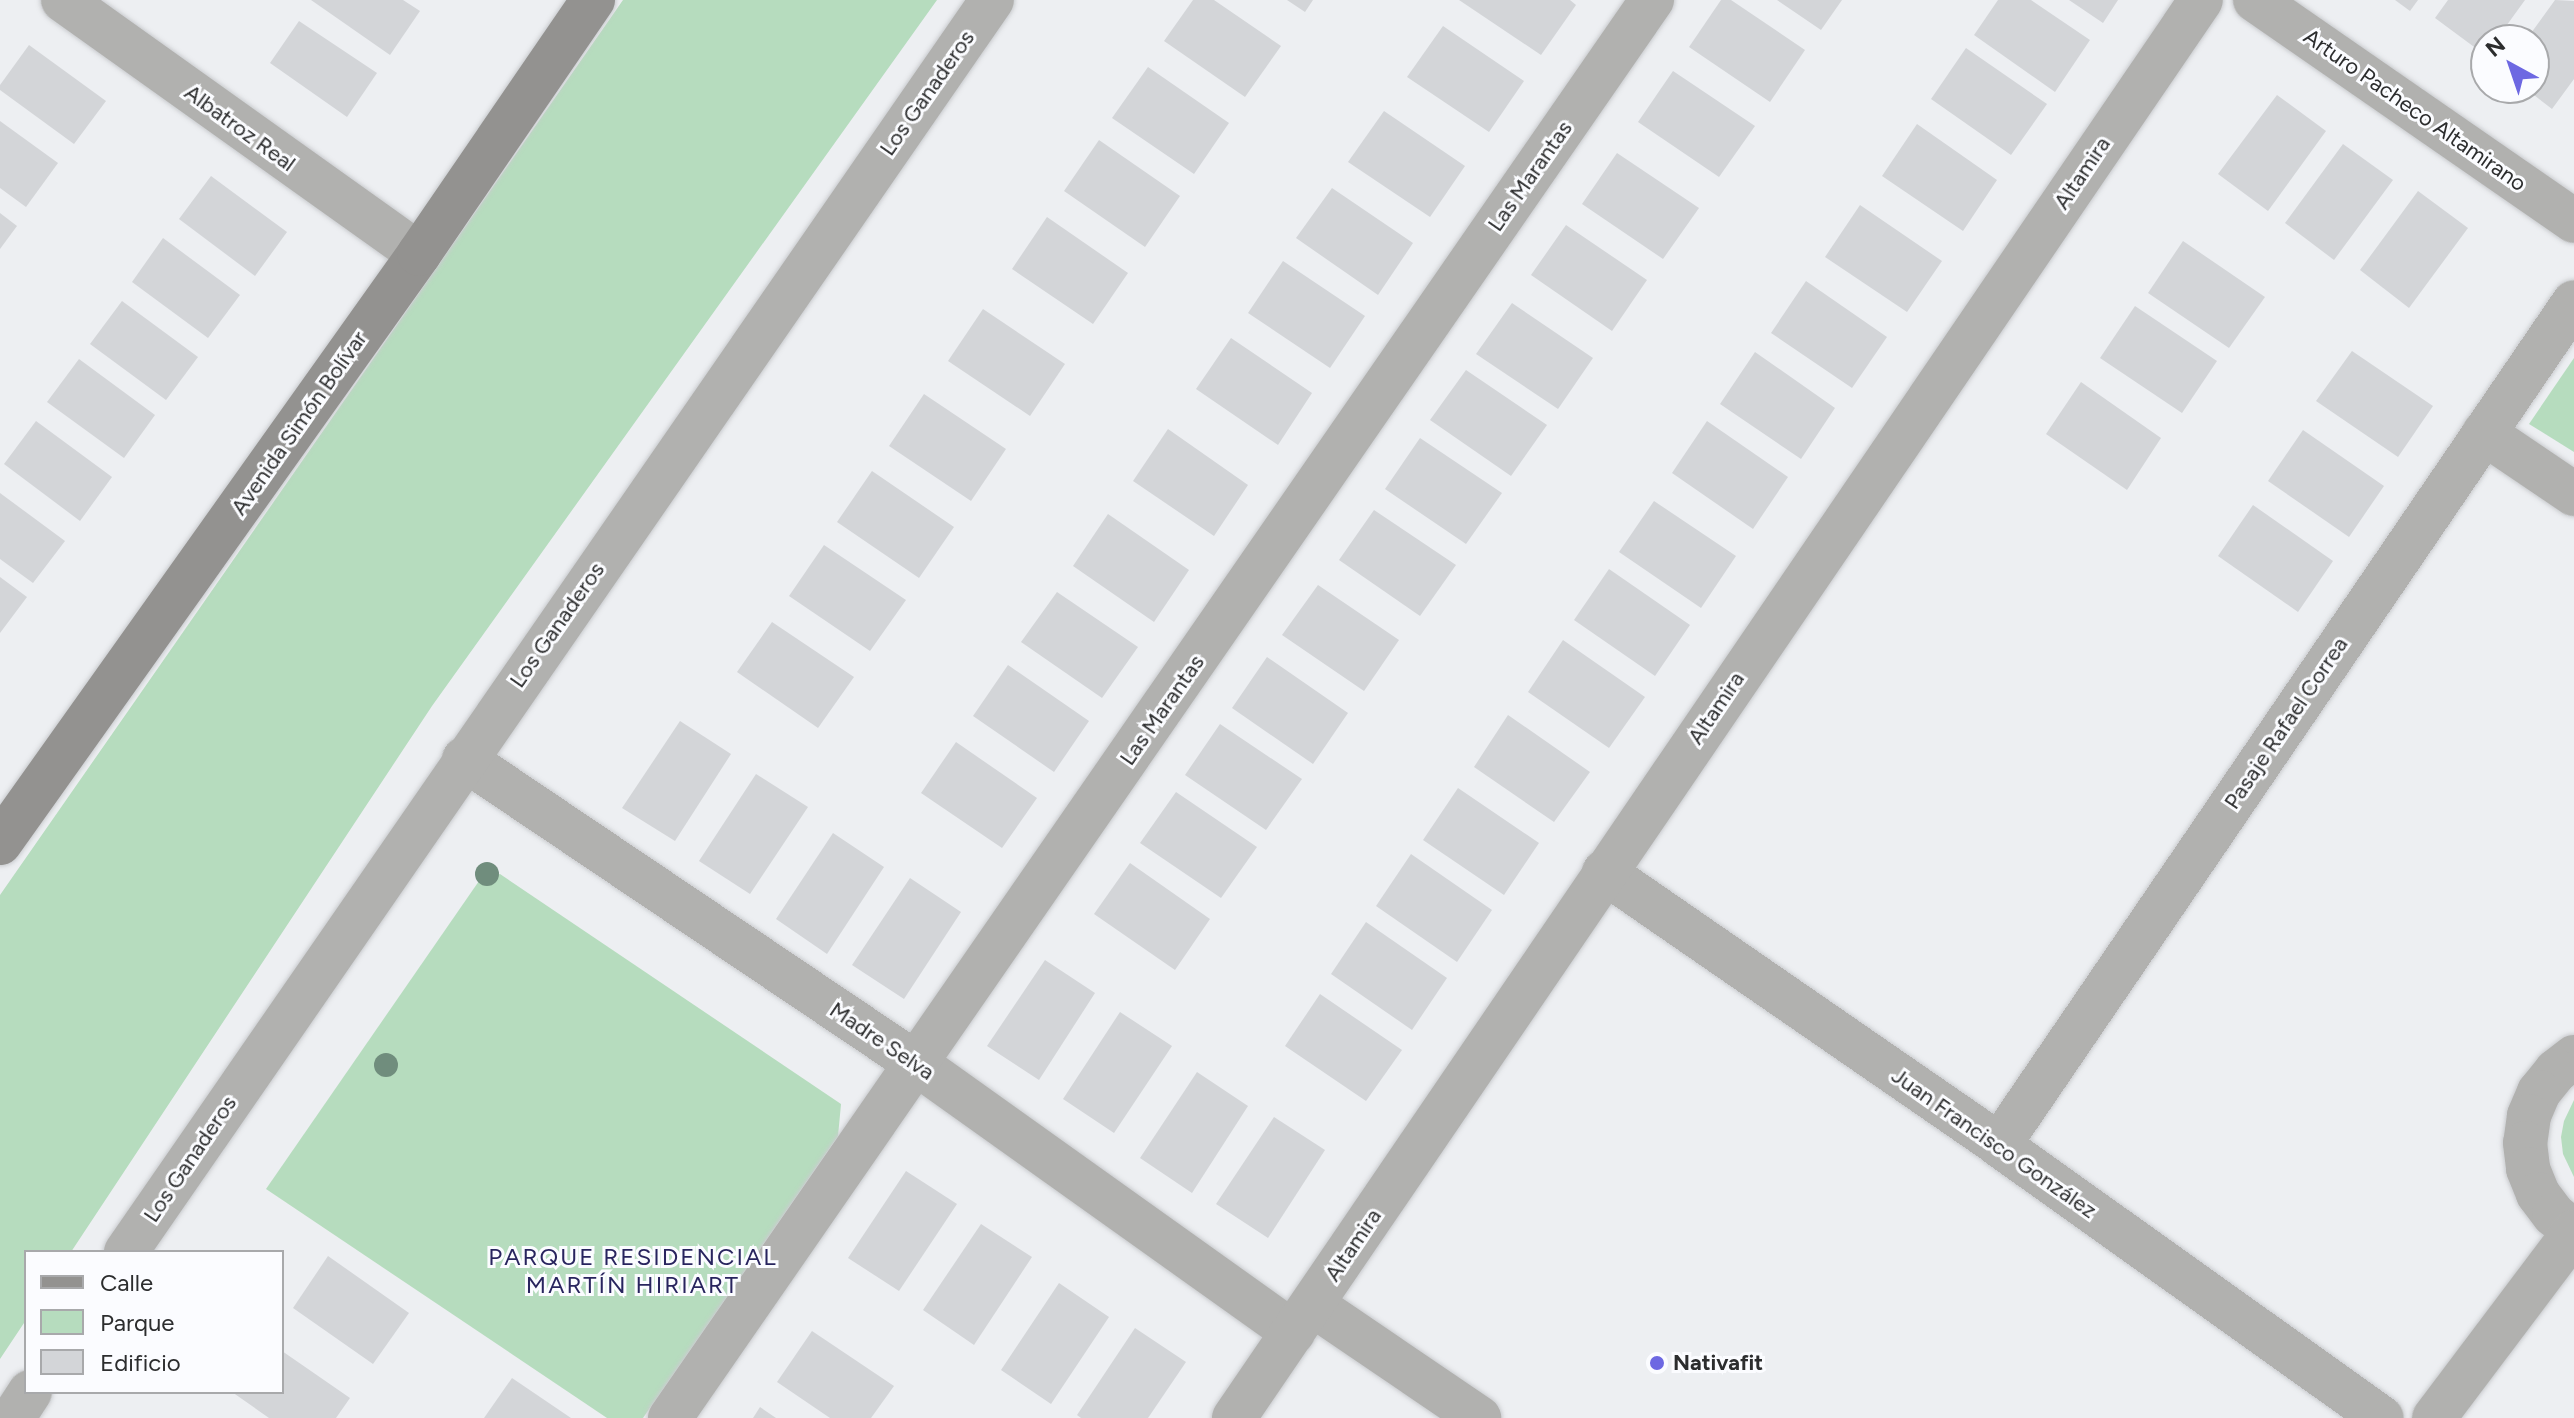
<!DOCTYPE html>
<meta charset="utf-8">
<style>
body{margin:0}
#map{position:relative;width:2574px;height:1418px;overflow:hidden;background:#edeff2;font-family:Figtree,sans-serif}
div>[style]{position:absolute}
.green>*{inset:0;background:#b6dcbe}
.building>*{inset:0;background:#d3d5d8}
.roads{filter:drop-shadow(0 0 2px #cacccf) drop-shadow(0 0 2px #cacccf)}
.street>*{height:44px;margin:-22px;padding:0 22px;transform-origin:22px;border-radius:22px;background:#b1b1af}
.secondary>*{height:44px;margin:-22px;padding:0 22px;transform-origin:22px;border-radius:22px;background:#939290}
.trees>*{width:24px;height:24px;margin:-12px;border-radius:50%;background:#708d7d}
.dots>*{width:22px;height:22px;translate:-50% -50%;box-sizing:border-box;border:4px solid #fbfcff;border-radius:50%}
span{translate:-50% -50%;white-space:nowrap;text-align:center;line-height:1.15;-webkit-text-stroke:6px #fbfcff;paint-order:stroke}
.street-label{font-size:22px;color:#2c2d2e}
.poi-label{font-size:22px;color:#2c2d2e;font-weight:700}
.left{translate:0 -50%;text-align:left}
.neighbourhood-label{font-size:24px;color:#28245e;letter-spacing:2px}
.legend{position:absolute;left:24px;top:1250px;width:260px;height:144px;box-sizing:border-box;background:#fbfcff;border:2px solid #a8a9ab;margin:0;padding:10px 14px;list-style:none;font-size:24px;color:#2c2d2e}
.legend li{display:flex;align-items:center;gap:16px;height:40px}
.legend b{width:40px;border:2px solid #a8a9ab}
.north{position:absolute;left:2470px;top:24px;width:80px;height:80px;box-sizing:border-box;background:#fbfcff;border:2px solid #a8a9ab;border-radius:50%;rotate:320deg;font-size:22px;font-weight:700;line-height:32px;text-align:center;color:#2c2d2e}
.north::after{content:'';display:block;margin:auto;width:28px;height:36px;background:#6d68e2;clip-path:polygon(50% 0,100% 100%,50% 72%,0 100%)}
</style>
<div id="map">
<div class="green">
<i style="clip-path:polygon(623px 0,937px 0,432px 706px,71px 1252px,26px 1252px,26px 1320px,0 1359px,0 895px)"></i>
<i style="clip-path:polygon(2574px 358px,2574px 452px,2529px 424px)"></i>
<i style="clip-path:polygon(500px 874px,841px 1104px,838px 1136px,643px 1418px,607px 1418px,266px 1189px,479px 881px)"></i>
<i style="clip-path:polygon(2574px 1100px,2574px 1177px,2563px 1154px,2561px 1137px,2564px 1121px)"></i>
</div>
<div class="building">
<i style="clip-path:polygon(311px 0,403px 0,420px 11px,390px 55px)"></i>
<i style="clip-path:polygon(1193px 0,1214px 0,1281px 46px,1245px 97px,1164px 41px)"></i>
<i style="clip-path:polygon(1287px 0,1313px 0,1305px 12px)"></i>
<i style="clip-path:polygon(1459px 0,1570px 0,1576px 5px,1541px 55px)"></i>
<i style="clip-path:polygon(1721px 0,1731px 0,1805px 50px,1770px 102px,1689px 47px)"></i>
<i style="clip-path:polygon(1777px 0,1842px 0,1821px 30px)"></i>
<i style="clip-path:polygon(1998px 0,2031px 0,2090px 40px,2055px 92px,1974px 35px)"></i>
<i style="clip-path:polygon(2069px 0,2118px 0,2103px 23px)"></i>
<i style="clip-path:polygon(2395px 0,2418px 0,2410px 11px)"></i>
<i style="clip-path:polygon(2448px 0,2525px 0,2496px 40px,2486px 40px,2485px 55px,2435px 18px)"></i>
<i style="clip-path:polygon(2555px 0,2574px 1px,2574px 79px,2552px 109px,2525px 88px,2534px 88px,2534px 40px,2526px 40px)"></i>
<i style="clip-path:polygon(299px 21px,377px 73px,347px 117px,270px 63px)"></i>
<i style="clip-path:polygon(1443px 26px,1524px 81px,1489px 132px,1407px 77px)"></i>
<i style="clip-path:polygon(29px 45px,106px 101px,74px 144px,0 90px,0 85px)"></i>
<i style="clip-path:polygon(1966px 48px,2047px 104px,2011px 155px,1931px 99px)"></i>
<i style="clip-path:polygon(1148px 67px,1229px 123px,1194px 174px,1112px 118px)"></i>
<i style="clip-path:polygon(1673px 71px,1755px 126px,1719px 177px,1638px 122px)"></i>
<i style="clip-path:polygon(2277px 95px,2326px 131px,2268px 211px,2218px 174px)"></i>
<i style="clip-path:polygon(1384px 111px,1465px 166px,1430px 217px,1348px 162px)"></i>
<i style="clip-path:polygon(0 121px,58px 163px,26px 207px,0 188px)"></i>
<i style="clip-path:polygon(1917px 124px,1997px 180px,1963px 231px,1882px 176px)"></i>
<i style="clip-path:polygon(1099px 140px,1180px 196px,1145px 247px,1064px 191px)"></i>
<i style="clip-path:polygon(2343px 144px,2393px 180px,2334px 260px,2285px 223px)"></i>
<i style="clip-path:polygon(1617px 153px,1699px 208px,1663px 259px,1582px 204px)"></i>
<i style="clip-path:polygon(211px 176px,287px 232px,255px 276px,179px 219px)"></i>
<i style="clip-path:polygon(1332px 188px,1413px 243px,1378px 295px,1296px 238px)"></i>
<i style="clip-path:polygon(2418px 191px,2468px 228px,2409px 308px,2360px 270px)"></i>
<i style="clip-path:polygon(1860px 205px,1942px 261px,1907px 312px,1825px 257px)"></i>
<i style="clip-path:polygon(0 213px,17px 226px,0 249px)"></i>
<i style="clip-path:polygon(1047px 217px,1128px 273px,1093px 324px,1012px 269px)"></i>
<i style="clip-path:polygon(1566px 225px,1647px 280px,1612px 331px,1531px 275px)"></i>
<i style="clip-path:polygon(163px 238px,240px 295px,208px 338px,132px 282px)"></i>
<i style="clip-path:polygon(2183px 241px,2265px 297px,2229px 348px,2148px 293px)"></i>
<i style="clip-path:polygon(1283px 261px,1365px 316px,1330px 368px,1248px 313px)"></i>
<i style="clip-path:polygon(1806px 281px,1887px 337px,1852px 388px,1771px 333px)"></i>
<i style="clip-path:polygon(122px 301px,198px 357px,166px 400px,90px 344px)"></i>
<i style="clip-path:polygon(1512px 303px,1593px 358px,1558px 409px,1476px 354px)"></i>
<i style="clip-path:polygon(2135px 306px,2217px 361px,2182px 413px,2100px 358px)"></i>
<i style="clip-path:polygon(983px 309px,1065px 364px,1030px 416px,948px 361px)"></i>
<i style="clip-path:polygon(1231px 338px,1312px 393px,1278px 445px,1196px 389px)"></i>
<i style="clip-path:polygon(2352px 351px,2433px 406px,2398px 457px,2316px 401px)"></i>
<i style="clip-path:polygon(1755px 352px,1835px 408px,1801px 459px,1720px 404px)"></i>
<i style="clip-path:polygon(79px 359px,155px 415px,124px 458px,47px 402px)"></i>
<i style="clip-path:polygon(1466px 370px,1547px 425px,1511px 476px,1430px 420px)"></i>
<i style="clip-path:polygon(2081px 382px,2161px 438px,2127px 490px,2046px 434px)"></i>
<i style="clip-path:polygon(924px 394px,1006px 449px,971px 501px,889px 446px)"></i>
<i style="clip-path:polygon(36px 421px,112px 477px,80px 521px,4px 464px)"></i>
<i style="clip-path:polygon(1707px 421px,1788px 477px,1753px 529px,1672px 473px)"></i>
<i style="clip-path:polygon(1168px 429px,1248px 485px,1214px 536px,1133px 481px)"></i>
<i style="clip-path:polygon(2303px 430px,2384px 486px,2349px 537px,2268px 481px)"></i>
<i style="clip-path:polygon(1420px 438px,1502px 493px,1466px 544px,1385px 489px)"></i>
<i style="clip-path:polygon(872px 471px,954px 527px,919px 578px,837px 522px)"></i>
<i style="clip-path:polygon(0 493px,65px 541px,33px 583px,0 559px)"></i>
<i style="clip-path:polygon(1654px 501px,1736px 556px,1701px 608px,1619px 552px)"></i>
<i style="clip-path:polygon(2253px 505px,2333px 561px,2298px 612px,2218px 556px)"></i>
<i style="clip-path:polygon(1374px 510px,1456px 565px,1420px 616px,1339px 560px)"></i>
<i style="clip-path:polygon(1108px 514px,1189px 570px,1154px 622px,1073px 566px)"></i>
<i style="clip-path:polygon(824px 545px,906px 600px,870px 651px,789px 596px)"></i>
<i style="clip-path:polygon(1609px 569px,1690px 625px,1655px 676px,1574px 620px)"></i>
<i style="clip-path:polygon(0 577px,27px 597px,0 633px)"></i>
<i style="clip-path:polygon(1318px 585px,1399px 640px,1364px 691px,1282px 635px)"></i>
<i style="clip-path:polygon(1057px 592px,1138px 647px,1102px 698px,1021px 642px)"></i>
<i style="clip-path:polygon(772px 622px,854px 677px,818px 728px,737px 672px)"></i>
<i style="clip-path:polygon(1563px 640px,1645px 697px,1609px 748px,1528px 692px)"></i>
<i style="clip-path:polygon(1267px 657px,1348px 713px,1313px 764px,1232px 708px)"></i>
<i style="clip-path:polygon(1008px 665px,1089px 721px,1054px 772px,973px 716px)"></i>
<i style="clip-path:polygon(1508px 715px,1590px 772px,1554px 822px,1474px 767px)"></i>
<i style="clip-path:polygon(680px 721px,731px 754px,675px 841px,622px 808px)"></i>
<i style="clip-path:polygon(1220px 724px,1302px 779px,1266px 830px,1185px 775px)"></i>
<i style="clip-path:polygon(956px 742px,1037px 798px,1002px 848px,921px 793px)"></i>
<i style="clip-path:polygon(756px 774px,808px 807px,750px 894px,699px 861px)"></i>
<i style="clip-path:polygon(1458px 788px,1539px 843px,1504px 895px,1423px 840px)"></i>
<i style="clip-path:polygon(1176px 792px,1257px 847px,1221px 898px,1140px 843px)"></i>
<i style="clip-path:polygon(833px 833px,884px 867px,827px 954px,776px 919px)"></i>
<i style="clip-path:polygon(1411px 854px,1492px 910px,1457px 962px,1376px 906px)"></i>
<i style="clip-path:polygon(1130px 863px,1210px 919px,1175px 970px,1094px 914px)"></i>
<i style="clip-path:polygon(910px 878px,961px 912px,904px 999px,852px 965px)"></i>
<i style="clip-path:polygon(1366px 922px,1447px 978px,1412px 1030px,1331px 974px)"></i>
<i style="clip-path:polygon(1045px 960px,1095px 993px,1039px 1080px,987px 1046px)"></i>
<i style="clip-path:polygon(1320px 994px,1402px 1050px,1366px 1101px,1285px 1046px)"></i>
<i style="clip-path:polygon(1120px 1012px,1172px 1046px,1114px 1133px,1063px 1099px)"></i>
<i style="clip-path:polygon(1197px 1072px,1248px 1106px,1192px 1193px,1140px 1158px)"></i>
<i style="clip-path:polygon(1274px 1117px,1325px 1150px,1268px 1238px,1216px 1204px)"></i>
<i style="clip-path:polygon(906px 1171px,957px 1204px,899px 1291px,848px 1258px)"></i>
<i style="clip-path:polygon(981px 1224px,1032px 1257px,974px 1345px,923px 1310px)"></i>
<i style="clip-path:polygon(328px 1256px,409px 1313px,373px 1364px,293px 1308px)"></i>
<i style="clip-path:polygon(1059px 1283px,1109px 1317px,1051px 1404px,1001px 1370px)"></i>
<i style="clip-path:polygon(1135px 1328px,1186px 1362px,1148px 1418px,1081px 1418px,1077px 1415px)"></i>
<i style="clip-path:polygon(812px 1331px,894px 1386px,871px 1418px,830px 1418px,777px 1382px)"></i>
<i style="clip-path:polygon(282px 1351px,350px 1398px,336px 1418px,269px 1418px,232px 1392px,282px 1392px)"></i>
<i style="clip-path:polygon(512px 1378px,571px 1418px,484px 1418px)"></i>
<i style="clip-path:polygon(760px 1407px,776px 1418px,753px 1418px)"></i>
</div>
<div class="roads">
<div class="street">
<i style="left:63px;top:0;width:437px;rotate:35.5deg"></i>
<i style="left:2255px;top:0;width:388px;rotate:34.7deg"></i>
<i style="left:2484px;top:433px;width:109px;rotate:34.1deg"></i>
<i style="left:464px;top:759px;width:546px;rotate:33.95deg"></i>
<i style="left:917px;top:1064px;width:462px;rotate:35.5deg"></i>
<i style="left:1604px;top:872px;width:480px;rotate:34.6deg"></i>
<i style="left:1999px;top:1145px;width:470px;rotate:35.5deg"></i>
<i style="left:2574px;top:1057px;width:23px;rotate:142deg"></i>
<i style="left:2556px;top:1071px;width:27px;rotate:129deg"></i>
<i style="left:2539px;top:1092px;width:26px;rotate:113deg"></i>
<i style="left:2529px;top:1116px;width:27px;rotate:98deg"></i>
<i style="left:2525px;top:1143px;width:26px;rotate:83deg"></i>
<i style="left:2528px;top:1169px;width:27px;rotate:68deg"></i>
<i style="left:2538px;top:1194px;width:26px;rotate:53deg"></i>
<i style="left:2554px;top:1215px;width:26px;rotate:39deg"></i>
<i style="left:1999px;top:1145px;width:1020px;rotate:-55.7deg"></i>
<i style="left:126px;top:1252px;width:1522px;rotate:-55.33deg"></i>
<i style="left:1313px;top:1305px;width:201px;rotate:34.2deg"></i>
<i style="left:13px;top:1418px;width:31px;rotate:-57deg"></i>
<i style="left:670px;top:1418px;width:1725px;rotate:-55.3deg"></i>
<i style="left:1234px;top:1418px;width:1716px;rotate:-55.71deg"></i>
<i style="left:2434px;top:1418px;width:233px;rotate:-53deg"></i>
</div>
<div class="secondary">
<i style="left:0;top:843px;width:723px;rotate:-54.57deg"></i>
<i style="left:419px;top:254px;width:308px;rotate:-55.6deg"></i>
</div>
</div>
<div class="trees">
<i style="left:487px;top:874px"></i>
<i style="left:386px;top:1065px"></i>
</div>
<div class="dots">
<i style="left:1657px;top:1363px;background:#6d68e2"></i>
</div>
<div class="street-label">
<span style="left:927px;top:93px;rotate:-55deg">Los Ganaderos</span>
<span style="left:2415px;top:110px;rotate:35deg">Arturo Pacheco Altamirano</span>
<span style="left:240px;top:128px;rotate:36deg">Albatroz Real</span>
<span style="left:2082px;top:173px;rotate:-56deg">Altamira</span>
<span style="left:1530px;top:176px;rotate:-55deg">Las Marantas</span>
<span style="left:299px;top:423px;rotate:-55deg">Avenida Simón Bolívar</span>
<span style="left:557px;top:625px;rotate:-55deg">Los Ganaderos</span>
<span style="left:1716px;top:708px;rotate:-56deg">Altamira</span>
<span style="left:1162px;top:710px;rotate:-55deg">Las Marantas</span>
<span style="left:2286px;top:723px;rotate:-56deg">Pasaje Rafael Correa</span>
<span style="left:882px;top:1041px;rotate:34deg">Madre Selva</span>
<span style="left:1994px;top:1143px;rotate:35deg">Juan Francisco González</span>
<span style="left:190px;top:1159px;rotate:-56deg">Los Ganaderos</span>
<span style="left:1353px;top:1245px;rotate:-56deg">Altamira</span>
</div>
<div class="poi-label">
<span class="left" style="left:1673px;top:1363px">Nativafit</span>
</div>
<div class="neighbourhood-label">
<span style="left:633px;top:1271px">PARQUE RESIDENCIAL<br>MARTÍN HIRIART</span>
</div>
<ul class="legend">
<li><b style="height:10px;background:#939290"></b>Calle</li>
<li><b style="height:22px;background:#b6dcbe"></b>Parque</li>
<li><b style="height:22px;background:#d3d5d8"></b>Edificio</li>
</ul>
<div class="north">N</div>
</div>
